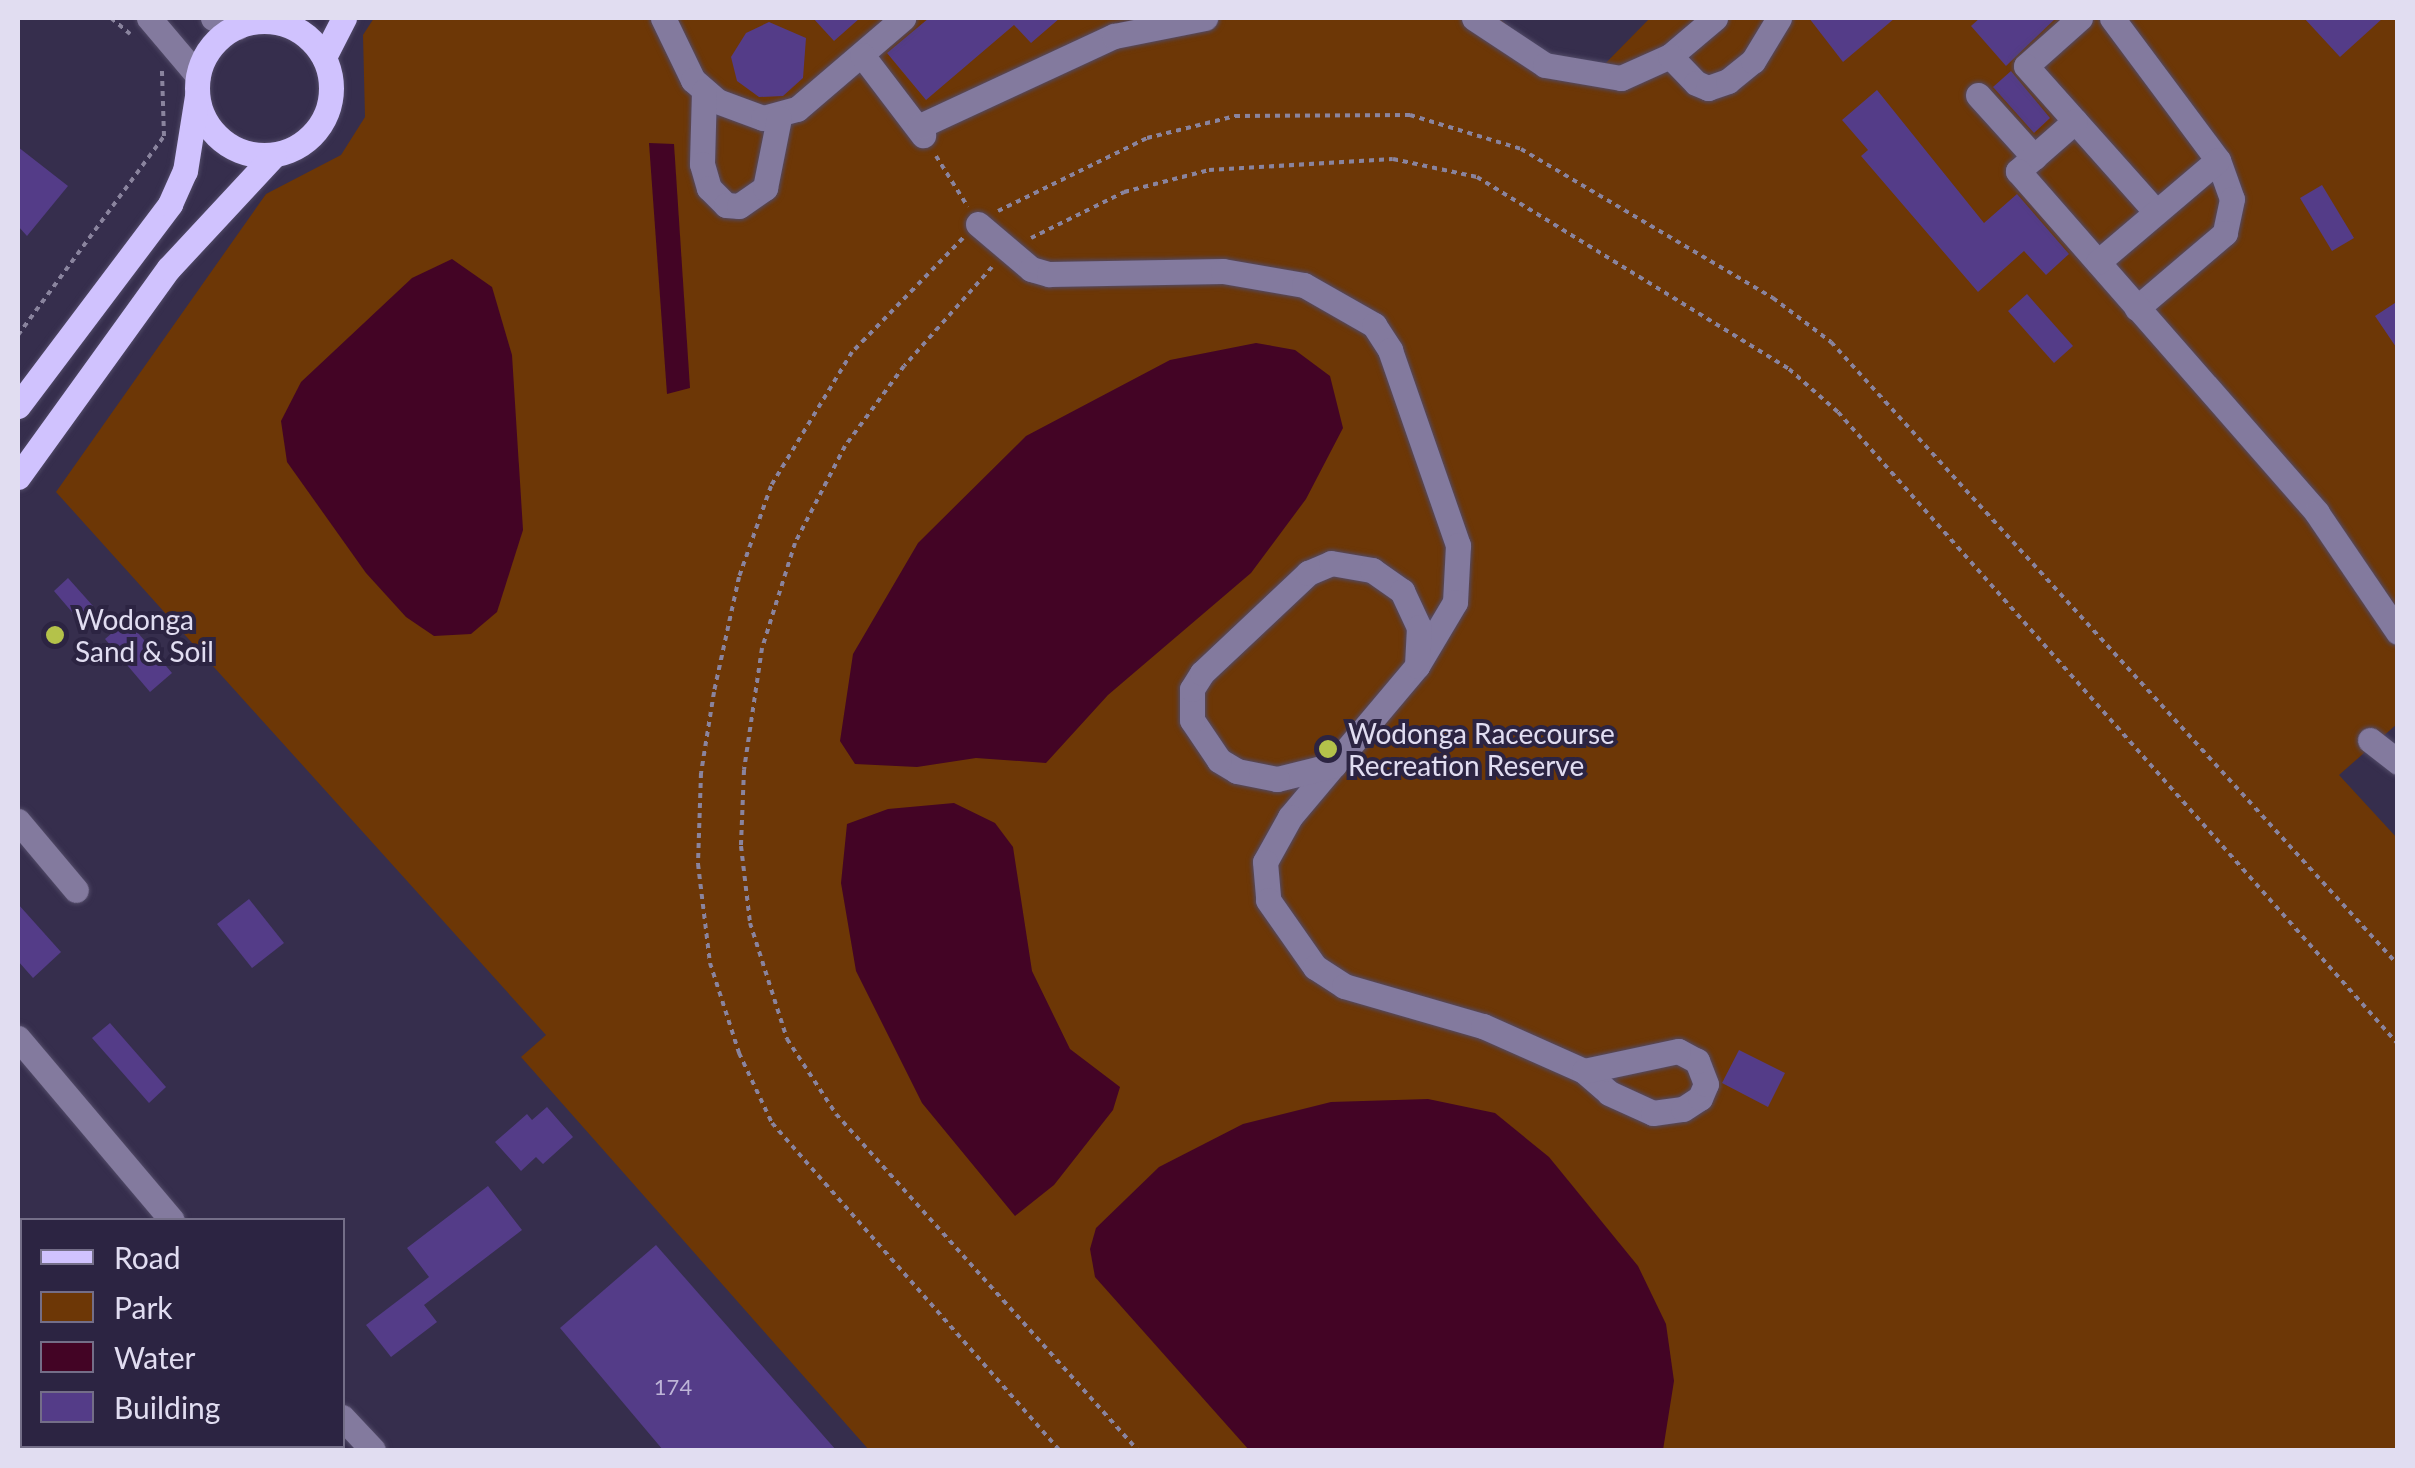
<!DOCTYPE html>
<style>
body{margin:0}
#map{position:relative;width:2415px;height:1468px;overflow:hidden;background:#362e4d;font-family:Lato,sans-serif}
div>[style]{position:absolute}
.green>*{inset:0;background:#6d3706}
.water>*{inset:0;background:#430425}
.building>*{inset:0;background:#543c88}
.path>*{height:4px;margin-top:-2px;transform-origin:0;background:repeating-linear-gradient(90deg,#8a849e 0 5px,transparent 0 10px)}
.roads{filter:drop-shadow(0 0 2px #514a67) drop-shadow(0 0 2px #514a67)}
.minor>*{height:25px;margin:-12.5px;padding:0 12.5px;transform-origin:12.5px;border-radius:12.5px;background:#837a9e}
.major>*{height:25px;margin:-12.5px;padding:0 12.5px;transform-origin:12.5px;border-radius:12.5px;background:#d0c2fe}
.major>.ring{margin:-12.5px;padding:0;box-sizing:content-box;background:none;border:25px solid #d0c2fe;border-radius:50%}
.dots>*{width:28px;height:28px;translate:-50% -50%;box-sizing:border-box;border:5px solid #2c2442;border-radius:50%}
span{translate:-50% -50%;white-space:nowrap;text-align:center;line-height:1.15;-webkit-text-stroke:8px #2c2442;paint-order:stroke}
.number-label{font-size:22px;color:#beb5d7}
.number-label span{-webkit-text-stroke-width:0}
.poi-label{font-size:28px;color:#e1ddf1}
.left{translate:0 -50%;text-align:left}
.frame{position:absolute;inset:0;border:20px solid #e1ddf1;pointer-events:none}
.legend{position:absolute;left:20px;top:1218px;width:325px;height:230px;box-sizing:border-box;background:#2c2442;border:2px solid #746e88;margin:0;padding:12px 18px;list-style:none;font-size:30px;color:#e1ddf1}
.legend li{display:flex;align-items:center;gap:20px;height:50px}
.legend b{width:50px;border:2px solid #746e88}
</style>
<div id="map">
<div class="green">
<i style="clip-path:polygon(374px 18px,1499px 18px,1557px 68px,1595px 74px,1650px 18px,2397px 18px,2397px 724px,2339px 775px,2397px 838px,2397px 1450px,869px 1450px,521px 1057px,546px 1035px,56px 492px,266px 194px,341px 155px,365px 117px,363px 35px)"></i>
</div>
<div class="water">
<i style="clip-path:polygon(649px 143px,674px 144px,690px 388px,667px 394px)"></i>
<i style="clip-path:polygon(452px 259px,492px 287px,512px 355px,523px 530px,497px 612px,471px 634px,434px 636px,406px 617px,366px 573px,287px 462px,281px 421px,301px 382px,412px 278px)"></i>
<i style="clip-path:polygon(1256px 343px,1295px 350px,1330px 376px,1343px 428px,1306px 499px,1251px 573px,1108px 695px,1046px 763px,976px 758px,917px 767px,855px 764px,840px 741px,853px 654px,918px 543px,1026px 436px,1170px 360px)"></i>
<i style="clip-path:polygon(954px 803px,995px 823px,1013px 847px,1032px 971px,1070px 1049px,1120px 1087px,1113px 1110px,1054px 1185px,1015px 1216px,922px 1103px,856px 971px,841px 883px,847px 824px,888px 809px)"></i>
<i style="clip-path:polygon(1428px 1099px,1495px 1113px,1549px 1157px,1638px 1266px,1666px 1324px,1674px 1381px,1663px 1450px,1249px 1450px,1095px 1277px,1090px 1249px,1096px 1228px,1159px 1167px,1243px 1124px,1331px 1102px)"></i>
</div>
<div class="building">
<i style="clip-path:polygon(813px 18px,860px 18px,834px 41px)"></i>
<i style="clip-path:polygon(929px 18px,1060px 18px,1031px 43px,1014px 25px,926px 100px,887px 53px)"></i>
<i style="clip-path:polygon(1809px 18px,1895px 18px,1843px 62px)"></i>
<i style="clip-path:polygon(1980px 18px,2056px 18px,2006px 66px,1971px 26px)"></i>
<i style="clip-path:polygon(2304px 18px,2383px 18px,2340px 57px)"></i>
<i style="clip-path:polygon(769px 22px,806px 38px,803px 78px,783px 96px,759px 97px,737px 81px,731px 57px,746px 33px)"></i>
<i style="clip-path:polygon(2011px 71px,2050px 118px,2034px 133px,1993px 87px)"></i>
<i style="clip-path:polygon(1877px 90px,1984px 223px,2017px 194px,2069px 254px,2046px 275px,2024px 251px,1978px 292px,1861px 156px,1868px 150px,1842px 120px)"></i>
<i style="clip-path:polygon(18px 147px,68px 186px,27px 236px,18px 226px)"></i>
<i style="clip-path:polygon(2322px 185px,2354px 238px,2332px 251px,2300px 198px)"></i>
<i style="clip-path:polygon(2027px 294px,2073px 346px,2054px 363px,2008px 311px)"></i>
<i style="clip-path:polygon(2398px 301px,2398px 350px,2375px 316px)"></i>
<i style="clip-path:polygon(68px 578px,93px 606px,78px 619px,54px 591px)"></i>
<i style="clip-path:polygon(127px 620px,172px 673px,150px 692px,105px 639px)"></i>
<i style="clip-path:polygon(249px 899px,284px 943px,252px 968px,217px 924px)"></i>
<i style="clip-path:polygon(18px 904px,61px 952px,33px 978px,18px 961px)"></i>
<i style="clip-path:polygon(110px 1023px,166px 1087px,149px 1103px,92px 1038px)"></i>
<i style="clip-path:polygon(1739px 1050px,1785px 1073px,1768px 1107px,1722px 1083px)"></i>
<i style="clip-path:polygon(547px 1107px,573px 1137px,543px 1164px,536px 1157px,521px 1171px,495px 1142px,527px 1114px,532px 1120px)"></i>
<i style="clip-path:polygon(488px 1186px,522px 1230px,424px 1305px,437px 1322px,391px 1357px,366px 1325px,429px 1277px,407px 1248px)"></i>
<i style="clip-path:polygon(656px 1245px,836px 1450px,663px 1450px,560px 1328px)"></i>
</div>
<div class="path">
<i style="left:111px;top:18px;width:25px;rotate:40deg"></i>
<i style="left:936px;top:156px;width:60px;rotate:57.9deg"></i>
<i style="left:998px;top:211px;width:166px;rotate:-26.1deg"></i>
<i style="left:1147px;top:138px;width:91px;rotate:-14deg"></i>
<i style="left:1235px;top:116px;width:175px;rotate:-0.3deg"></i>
<i style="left:1410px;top:115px;width:116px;rotate:17deg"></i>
<i style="left:1521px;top:149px;width:293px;rotate:30.6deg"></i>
<i style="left:1773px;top:298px;width:73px;rotate:37.2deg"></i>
<i style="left:1831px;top:342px;width:842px;rotate:47.69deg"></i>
<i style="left:963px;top:238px;width:159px;rotate:134.2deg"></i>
<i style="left:852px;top:352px;width:157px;rotate:121.2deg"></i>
<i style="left:771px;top:486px;width:96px;rotate:109.4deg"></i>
<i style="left:739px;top:577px;width:118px;rotate:102.3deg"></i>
<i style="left:714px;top:692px;width:82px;rotate:99.1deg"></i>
<i style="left:701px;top:773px;width:91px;rotate:91.9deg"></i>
<i style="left:698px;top:864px;width:100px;rotate:83.1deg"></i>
<i style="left:710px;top:963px;width:95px;rotate:72.1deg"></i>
<i style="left:739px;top:1053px;width:77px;rotate:64.8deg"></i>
<i style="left:772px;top:1123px;width:435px;rotate:48.7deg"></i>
<i style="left:1031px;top:238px;width:104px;rotate:-26.3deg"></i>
<i style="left:1124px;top:192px;width:88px;rotate:-14.5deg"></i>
<i style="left:1209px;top:170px;width:184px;rotate:-3.4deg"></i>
<i style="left:1393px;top:159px;width:86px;rotate:12.1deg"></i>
<i style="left:1477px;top:177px;width:366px;rotate:31.6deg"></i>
<i style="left:1789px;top:369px;width:65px;rotate:41.3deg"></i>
<i style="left:1838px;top:412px;width:844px;rotate:48.46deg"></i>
<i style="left:992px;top:267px;width:132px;rotate:131.6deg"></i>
<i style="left:904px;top:366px;width:99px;rotate:126.4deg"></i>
<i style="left:845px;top:446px;width:109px;rotate:117.3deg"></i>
<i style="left:795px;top:543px;width:110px;rotate:107.4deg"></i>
<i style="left:762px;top:648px;width:123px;rotate:98.4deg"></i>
<i style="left:744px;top:770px;width:76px;rotate:92.3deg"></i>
<i style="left:741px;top:846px;width:78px;rotate:83.3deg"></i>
<i style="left:750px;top:923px;width:122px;rotate:72.3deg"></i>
<i style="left:787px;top:1039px;width:90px;rotate:56.8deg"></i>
<i style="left:836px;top:1114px;width:451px;rotate:48.1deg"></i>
<i style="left:18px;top:335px;width:247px;rotate:-53.7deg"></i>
<i style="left:164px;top:136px;width:65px;rotate:-91.8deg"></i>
</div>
<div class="roads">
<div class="minor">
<i style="left:149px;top:18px;width:76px;rotate:49.8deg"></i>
<i style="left:213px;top:18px;width:26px;rotate:21deg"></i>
<i style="left:663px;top:18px;width:69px;rotate:64.2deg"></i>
<i style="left:693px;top:80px;width:32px;rotate:41deg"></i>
<i style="left:717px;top:101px;width:49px;rotate:20.3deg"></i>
<i style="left:763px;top:118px;width:35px;rotate:-15deg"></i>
<i style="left:797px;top:109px;width:140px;rotate:-40.6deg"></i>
<i style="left:1474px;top:18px;width:85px;rotate:33.5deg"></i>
<i style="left:1545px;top:65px;width:77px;rotate:9.7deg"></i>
<i style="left:1621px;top:78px;width:54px;rotate:-24.2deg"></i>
<i style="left:1670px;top:56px;width:59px;rotate:-40.2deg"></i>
<i style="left:2080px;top:18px;width:72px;rotate:138.4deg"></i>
<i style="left:2026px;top:66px;width:195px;rotate:48.3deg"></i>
<i style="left:2112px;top:18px;width:177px;rotate:53.3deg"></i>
<i style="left:2218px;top:160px;width:41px;rotate:70.3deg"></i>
<i style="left:2232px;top:199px;width:35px;rotate:102deg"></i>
<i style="left:2225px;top:233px;width:116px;rotate:139.6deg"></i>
<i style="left:862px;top:55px;width:101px;rotate:52.7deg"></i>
<i style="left:1670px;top:56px;width:37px;rotate:46deg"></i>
<i style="left:1696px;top:83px;width:13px;rotate:23deg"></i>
<i style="left:1708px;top:88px;width:21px;rotate:-19deg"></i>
<i style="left:1728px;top:81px;width:32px;rotate:-39deg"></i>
<i style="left:1753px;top:61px;width:50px;rotate:-58.8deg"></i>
<i style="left:704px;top:91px;width:73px;rotate:91.6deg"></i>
<i style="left:702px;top:164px;width:25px;rotate:74deg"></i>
<i style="left:709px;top:188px;width:24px;rotate:45deg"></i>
<i style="left:726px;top:205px;width:13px;rotate:4deg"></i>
<i style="left:739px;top:206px;width:32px;rotate:-35deg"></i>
<i style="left:765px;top:188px;width:71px;rotate:-78.7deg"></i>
<i style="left:1978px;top:95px;width:84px;rotate:47.9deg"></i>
<i style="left:2075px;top:121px;width:76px;rotate:138.7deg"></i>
<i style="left:2018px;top:171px;width:454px;rotate:48.8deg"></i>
<i style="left:2317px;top:513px;width:144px;rotate:55.8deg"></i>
<i style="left:920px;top:126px;width:214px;rotate:-24.9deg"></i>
<i style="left:1114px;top:36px;width:93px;rotate:-11.2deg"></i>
<i style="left:978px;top:224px;width:70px;rotate:40.3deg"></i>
<i style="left:1031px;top:269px;width:19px;rotate:16deg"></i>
<i style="left:1049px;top:274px;width:174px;rotate:-1deg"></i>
<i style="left:1223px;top:271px;width:82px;rotate:9.8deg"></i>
<i style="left:1304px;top:285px;width:81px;rotate:29.7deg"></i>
<i style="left:1374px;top:325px;width:30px;rotate:57deg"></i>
<i style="left:1390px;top:350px;width:207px;rotate:70.8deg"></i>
<i style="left:1458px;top:545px;width:57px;rotate:93deg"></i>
<i style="left:1455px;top:602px;width:74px;rotate:120.7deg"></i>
<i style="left:1417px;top:666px;width:197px;rotate:130.1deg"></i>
<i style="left:1290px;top:817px;width:51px;rotate:119.1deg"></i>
<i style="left:1265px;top:862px;width:38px;rotate:85deg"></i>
<i style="left:1268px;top:900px;width:82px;rotate:55deg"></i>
<i style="left:1315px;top:967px;width:35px;rotate:33deg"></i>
<i style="left:1344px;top:986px;width:145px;rotate:16.1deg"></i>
<i style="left:1483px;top:1026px;width:111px;rotate:24deg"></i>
<i style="left:1584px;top:1071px;width:33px;rotate:41deg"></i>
<i style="left:1609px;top:1093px;width:48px;rotate:24.4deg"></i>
<i style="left:1653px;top:1113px;width:30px;rotate:-8deg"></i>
<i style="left:1683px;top:1109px;width:20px;rotate:-33deg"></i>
<i style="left:1700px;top:1098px;width:15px;rotate:-67deg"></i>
<i style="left:1706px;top:1084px;width:25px;rotate:-111deg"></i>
<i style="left:1697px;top:1061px;width:21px;rotate:-152deg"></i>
<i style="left:1678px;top:1051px;width:96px;rotate:168deg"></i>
<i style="left:2098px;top:262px;width:157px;rotate:-40.4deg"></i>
<i style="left:2370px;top:740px;width:36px;rotate:38deg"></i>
<i style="left:1334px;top:765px;width:59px;rotate:166.2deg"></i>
<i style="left:1277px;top:779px;width:41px;rotate:-168.7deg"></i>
<i style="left:1237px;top:771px;width:21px;rotate:-149deg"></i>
<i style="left:1219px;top:760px;width:48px;rotate:-124deg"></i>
<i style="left:1192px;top:720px;width:31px;rotate:-90deg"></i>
<i style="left:1192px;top:689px;width:19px;rotate:-58deg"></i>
<i style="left:1202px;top:673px;width:146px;rotate:-43.3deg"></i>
<i style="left:1308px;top:573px;width:25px;rotate:-23deg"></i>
<i style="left:1331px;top:563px;width:42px;rotate:9.7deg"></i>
<i style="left:1372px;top:570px;width:37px;rotate:35deg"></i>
<i style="left:1402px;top:591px;width:40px;rotate:65deg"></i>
<i style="left:1419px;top:627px;width:39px;rotate:93deg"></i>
<i style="left:18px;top:821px;width:90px;rotate:50deg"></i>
<i style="left:18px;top:1038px;width:238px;rotate:49.8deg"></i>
<i style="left:342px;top:1417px;width:45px;rotate:46.8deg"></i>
</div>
<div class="major">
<i class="ring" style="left:197px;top:21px;width:109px;height:109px"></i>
<i style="left:324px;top:57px;width:44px;rotate:-62.9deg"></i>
<i style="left:18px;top:406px;width:253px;rotate:-53deg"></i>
<i style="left:170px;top:204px;width:36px;rotate:-66deg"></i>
<i style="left:185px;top:171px;width:76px;rotate:-80.9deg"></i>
<i style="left:18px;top:477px;width:258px;rotate:-54.2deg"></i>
<i style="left:169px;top:268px;width:154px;rotate:-47.1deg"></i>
</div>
</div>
<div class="dots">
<i style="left:55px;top:635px;background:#b4c24a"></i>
<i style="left:1328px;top:749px;background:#b4c24a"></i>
</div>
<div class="number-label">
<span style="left:673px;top:1387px">174</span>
</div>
<div class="poi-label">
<span class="left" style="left:75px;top:635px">Wodonga<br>Sand &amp; Soil</span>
<span class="left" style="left:1348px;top:749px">Wodonga Racecourse<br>Recreation Reserve</span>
</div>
<div class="frame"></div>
<ul class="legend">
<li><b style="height:12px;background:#d0c2fe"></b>Road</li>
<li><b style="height:28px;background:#6d3706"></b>Park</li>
<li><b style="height:28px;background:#430425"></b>Water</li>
<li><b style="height:28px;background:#543c88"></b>Building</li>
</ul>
</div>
